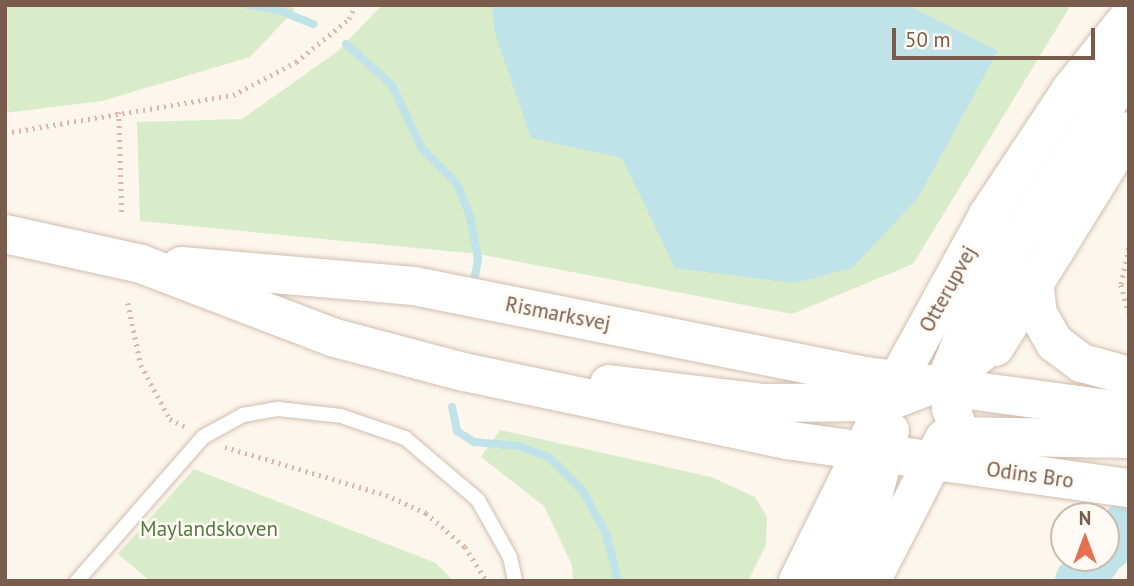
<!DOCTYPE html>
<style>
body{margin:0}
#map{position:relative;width:1134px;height:586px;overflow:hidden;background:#fdf6ec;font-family:"PT Sans",sans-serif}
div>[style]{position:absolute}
.green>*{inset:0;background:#d8ecc9}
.water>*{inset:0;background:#bfe3e8}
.stream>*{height:8px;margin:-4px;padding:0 4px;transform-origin:4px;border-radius:4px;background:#bfe3e8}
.river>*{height:49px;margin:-24.5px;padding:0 24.5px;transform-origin:24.5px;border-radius:24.5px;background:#bfe3e8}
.path>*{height:4.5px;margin-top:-2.25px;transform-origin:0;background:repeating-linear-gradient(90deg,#d9b8a5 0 2px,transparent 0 7px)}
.roads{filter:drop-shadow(0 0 2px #d1beb0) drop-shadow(0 0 2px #d1beb0)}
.lane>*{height:14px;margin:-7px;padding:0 7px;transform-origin:7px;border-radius:7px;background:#fff}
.secondary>*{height:38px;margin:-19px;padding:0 19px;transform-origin:19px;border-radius:19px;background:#fff}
span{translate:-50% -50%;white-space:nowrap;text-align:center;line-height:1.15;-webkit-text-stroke:5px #fffaf3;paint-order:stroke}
.street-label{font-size:21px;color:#7a5c4d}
.park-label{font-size:21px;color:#537a41}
.frame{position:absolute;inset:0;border:7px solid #7a5c4d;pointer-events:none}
.north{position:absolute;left:1050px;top:502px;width:70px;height:70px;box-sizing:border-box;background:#fffaf3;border:2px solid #cabbb1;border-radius:50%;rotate:0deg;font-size:19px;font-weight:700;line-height:28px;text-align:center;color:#7a5c4d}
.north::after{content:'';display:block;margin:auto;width:24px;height:32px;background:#e76f51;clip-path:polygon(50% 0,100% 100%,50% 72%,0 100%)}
.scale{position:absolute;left:892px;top:28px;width:203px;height:32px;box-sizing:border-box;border:4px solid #7a5c4d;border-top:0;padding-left:9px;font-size:21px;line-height:24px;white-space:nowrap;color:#7a5c4d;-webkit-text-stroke:5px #fffaf3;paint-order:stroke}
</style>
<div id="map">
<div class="green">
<i style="clip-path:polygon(5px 5px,289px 5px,295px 10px,250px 57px,102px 101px,5px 113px)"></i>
<i style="clip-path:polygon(382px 5px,1071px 5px,913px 264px,792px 314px,478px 254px,140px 221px,137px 122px,242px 119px,338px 51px)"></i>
<i style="clip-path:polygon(500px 430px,711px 477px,755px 497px,767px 517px,766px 545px,748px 581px,573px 581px,572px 565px,544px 506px,481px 457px)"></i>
<i style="clip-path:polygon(194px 469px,436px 563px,453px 581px,150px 581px,118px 554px)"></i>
</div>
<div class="water">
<i style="clip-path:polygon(492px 5px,908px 5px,998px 51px,918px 198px,852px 268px,795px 283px,675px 268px,622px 158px,531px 138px,495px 34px)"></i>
</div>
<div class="stream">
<i style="left:248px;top:5px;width:34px;rotate:10deg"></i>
<i style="left:281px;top:11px;width:35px;rotate:22deg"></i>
<i style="left:346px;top:44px;width:62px;rotate:41.7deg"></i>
<i style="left:392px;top:85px;width:71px;rotate:64.9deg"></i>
<i style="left:422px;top:149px;width:49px;rotate:45deg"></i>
<i style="left:457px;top:184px;width:35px;rotate:68deg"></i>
<i style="left:470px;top:217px;width:43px;rotate:79.2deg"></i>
<i style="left:478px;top:259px;width:17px;rotate:100deg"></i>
<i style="left:452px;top:407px;width:25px;rotate:78deg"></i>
<i style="left:457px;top:431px;width:20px;rotate:33deg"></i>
<i style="left:474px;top:442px;width:45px;rotate:5.1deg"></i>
<i style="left:519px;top:446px;width:33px;rotate:21deg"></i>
<i style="left:550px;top:458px;width:47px;rotate:45deg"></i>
<i style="left:583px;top:491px;width:49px;rotate:61.9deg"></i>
<i style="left:606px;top:534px;width:49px;rotate:75.7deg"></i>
</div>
<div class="river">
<i style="left:1106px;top:547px;width:34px;rotate:-47deg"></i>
<i style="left:1079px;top:581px;width:29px;rotate:-54deg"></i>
</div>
<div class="path">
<i style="left:119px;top:112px;width:102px;rotate:88.3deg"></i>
<i style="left:5px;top:133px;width:231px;rotate:-9.5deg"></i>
<i style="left:233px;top:95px;width:71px;rotate:-27.6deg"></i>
<i style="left:296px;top:62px;width:68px;rotate:-39.1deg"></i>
<i style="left:349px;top:19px;width:15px;rotate:-67deg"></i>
<i style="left:1129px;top:248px;width:38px;rotate:102deg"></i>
<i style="left:1121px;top:285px;width:29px;rotate:74deg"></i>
<i style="left:128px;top:303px;width:63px;rotate:78.2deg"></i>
<i style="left:141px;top:365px;width:61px;rotate:61.8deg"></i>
<i style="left:170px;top:419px;width:18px;rotate:27deg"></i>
<i style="left:225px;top:447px;width:168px;rotate:16.6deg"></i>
<i style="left:386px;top:495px;width:44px;rotate:24.2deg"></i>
<i style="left:426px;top:513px;width:52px;rotate:41.1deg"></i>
<i style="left:465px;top:547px;width:40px;rotate:57.1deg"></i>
</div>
<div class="roads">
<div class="lane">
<i style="left:77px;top:581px;width:191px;rotate:-48.8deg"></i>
<i style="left:203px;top:437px;width:46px;rotate:-28.8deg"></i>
<i style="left:243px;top:415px;width:36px;rotate:-10deg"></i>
<i style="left:278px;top:409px;width:63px;rotate:6.3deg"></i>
<i style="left:341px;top:416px;width:68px;rotate:19deg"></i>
<i style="left:405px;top:438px;width:96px;rotate:40.3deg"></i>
<i style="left:478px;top:500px;width:65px;rotate:60.7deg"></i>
<i style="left:510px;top:557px;width:25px;rotate:78deg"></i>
</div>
<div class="secondary">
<i style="left:5px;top:234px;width:139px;rotate:12.4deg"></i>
<i style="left:141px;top:264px;width:208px;rotate:20.9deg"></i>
<i style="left:335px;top:338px;width:133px;rotate:14.8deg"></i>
<i style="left:464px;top:372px;width:329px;rotate:11.9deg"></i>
<i style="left:786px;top:440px;width:346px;rotate:8deg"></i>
<i style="left:181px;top:266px;width:234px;rotate:4.9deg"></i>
<i style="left:414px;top:286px;width:454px;rotate:11.3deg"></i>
<i style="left:859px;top:375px;width:273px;rotate:7.8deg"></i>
<i style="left:1034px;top:278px;width:36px;rotate:84deg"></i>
<i style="left:1038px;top:314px;width:34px;rotate:60deg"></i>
<i style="left:1055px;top:343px;width:34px;rotate:37deg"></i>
<i style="left:1082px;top:363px;width:49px;rotate:15.5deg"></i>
<i style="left:995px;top:347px;width:254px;rotate:-58.2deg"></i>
<i style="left:609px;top:384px;width:156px;rotate:7deg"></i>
<i style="left:764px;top:403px;width:123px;rotate:-0.5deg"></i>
<i style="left:887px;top:402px;width:67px;rotate:-20.9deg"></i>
<i style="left:950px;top:378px;width:50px;rotate:-39.4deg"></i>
<i style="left:989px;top:346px;width:28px;rotate:-51deg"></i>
<i style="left:952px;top:436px;width:177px;rotate:1deg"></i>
<i style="left:1008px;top:465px;width:55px;rotate:-148.3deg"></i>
<i style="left:961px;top:436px;width:30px;rotate:-110deg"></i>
<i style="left:951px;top:408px;width:40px;rotate:-90deg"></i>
<i style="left:951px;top:368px;width:53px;rotate:-67.8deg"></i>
<i style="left:971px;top:319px;width:90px;rotate:-60deg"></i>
<i style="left:1016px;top:241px;width:205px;rotate:-56.5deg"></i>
<i style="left:798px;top:581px;width:225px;rotate:-63.7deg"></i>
<i style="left:898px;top:379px;width:187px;rotate:-61.2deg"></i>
<i style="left:988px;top:215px;width:149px;rotate:-56.5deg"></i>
<i style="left:1070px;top:91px;width:95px;rotate:-51.4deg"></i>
<i style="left:839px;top:581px;width:71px;rotate:-66deg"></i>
<i style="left:868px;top:516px;width:88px;rotate:-75.5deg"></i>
<i style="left:871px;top:581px;width:160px;rotate:-62.8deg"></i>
</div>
</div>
<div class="street-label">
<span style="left:948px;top:289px;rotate:-61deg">Otterupvej</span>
<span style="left:558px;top:314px;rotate:11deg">Rismarksvej</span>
<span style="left:1030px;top:475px;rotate:8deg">Odins Bro</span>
</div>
<div class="park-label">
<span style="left:209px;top:529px">Maylandskoven</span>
</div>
<div class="frame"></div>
<div class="north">N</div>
<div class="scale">50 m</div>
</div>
